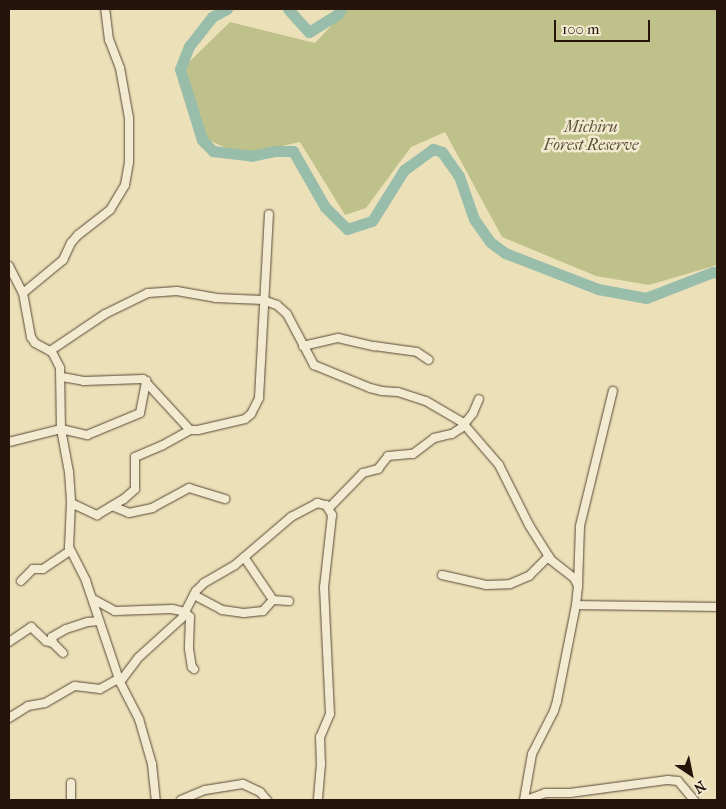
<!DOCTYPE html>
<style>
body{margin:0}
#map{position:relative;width:726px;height:809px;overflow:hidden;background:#ece0b8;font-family:"IM FELL French Canon",serif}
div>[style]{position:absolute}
.green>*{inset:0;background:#bec18a}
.river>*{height:11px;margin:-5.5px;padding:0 5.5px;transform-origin:5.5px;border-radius:5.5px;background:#99bdab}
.roads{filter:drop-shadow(0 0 1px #584736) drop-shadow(0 0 1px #584736)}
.minor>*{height:8px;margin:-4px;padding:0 4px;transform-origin:4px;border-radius:4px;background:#f3ebd1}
span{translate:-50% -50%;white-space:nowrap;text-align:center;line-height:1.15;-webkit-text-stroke:5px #f3ebd1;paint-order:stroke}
.park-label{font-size:16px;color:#5b5137;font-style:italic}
.frame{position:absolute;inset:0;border:10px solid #26140b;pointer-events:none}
.north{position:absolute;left:666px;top:749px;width:50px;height:50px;-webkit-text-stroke:4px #f3ebd1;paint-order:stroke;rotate:146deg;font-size:14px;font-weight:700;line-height:20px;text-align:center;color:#26140b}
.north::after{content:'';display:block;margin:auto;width:18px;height:22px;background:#26140b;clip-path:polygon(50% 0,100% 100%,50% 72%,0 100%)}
.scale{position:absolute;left:554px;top:20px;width:96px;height:22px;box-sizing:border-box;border:2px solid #26140b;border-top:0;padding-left:6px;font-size:15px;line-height:18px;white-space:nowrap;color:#26140b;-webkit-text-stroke:4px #f3ebd1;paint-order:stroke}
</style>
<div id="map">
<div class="green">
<i style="clip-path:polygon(347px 9px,717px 9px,717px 265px,649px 285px,596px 276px,502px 237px,445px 132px,411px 147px,366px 208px,345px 215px,300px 142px,242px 155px,204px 138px,185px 66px,230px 22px,315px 43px)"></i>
</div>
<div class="river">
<i style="left:227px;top:9px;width:17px;rotate:152deg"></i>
<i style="left:212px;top:17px;width:37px;rotate:128deg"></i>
<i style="left:189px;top:46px;width:25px;rotate:111deg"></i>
<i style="left:180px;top:69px;width:74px;rotate:72.8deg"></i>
<i style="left:202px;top:140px;width:16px;rotate:45deg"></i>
<i style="left:213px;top:151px;width:38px;rotate:7deg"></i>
<i style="left:251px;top:156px;width:24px;rotate:-12deg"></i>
<i style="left:274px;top:151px;width:19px"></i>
<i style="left:293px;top:151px;width:64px;rotate:60.3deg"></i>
<i style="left:325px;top:207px;width:31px;rotate:45deg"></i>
<i style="left:347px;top:229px;width:26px;rotate:-18deg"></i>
<i style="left:372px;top:221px;width:60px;rotate:-57.9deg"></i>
<i style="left:404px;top:170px;width:36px;rotate:-36deg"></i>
<i style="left:433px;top:149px;width:9px;rotate:18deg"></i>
<i style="left:442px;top:152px;width:29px;rotate:55deg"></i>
<i style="left:459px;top:176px;width:46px;rotate:70.8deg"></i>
<i style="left:474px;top:219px;width:28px;rotate:55deg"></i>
<i style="left:490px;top:242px;width:19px;rotate:36deg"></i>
<i style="left:505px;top:253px;width:100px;rotate:21.2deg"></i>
<i style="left:598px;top:289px;width:49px;rotate:10.6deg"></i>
<i style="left:646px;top:298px;width:72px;rotate:-21.2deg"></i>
<i style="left:713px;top:272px;width:4px;rotate:14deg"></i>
<i style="left:288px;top:9px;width:31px;rotate:48deg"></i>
<i style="left:309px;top:32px;width:34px;rotate:-32deg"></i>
<i style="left:338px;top:14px;width:6px;rotate:-59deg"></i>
</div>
<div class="roads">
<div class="minor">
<i style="left:9px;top:266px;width:30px;rotate:63deg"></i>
<i style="left:23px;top:293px;width:45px;rotate:79.7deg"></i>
<i style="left:31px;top:337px;width:7px;rotate:56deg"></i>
<i style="left:35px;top:343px;width:19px;rotate:28deg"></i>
<i style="left:52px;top:352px;width:18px;rotate:63deg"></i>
<i style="left:60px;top:368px;width:61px;rotate:89.1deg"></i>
<i style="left:61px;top:429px;width:44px;rotate:79.5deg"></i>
<i style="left:69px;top:472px;width:31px;rotate:86deg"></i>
<i style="left:71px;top:503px;width:44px;rotate:92.6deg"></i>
<i style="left:69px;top:547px;width:38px;rotate:63deg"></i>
<i style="left:86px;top:581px;width:107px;rotate:71.4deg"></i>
<i style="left:120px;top:682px;width:42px;rotate:62.8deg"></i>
<i style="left:139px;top:719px;width:47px;rotate:73.9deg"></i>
<i style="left:152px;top:764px;width:36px;rotate:84deg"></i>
<i style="left:23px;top:293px;width:52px;rotate:-39.5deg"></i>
<i style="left:63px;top:260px;width:19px;rotate:-65deg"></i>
<i style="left:71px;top:243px;width:11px;rotate:-49deg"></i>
<i style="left:78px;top:235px;width:41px;rotate:-38deg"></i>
<i style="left:110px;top:210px;width:29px;rotate:-59deg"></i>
<i style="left:125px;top:185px;width:23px;rotate:-80deg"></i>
<i style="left:129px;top:162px;width:44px;rotate:-90deg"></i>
<i style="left:129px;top:118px;width:51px;rotate:-100.2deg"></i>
<i style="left:120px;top:68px;width:30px;rotate:-111deg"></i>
<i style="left:109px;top:40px;width:31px;rotate:-97deg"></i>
<i style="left:303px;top:346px;width:36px;rotate:-13deg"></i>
<i style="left:338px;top:338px;width:37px;rotate:13deg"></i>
<i style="left:374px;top:346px;width:43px;rotate:7.9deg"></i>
<i style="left:417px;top:352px;width:14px;rotate:34deg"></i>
<i style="left:50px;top:351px;width:66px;rotate:-33.9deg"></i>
<i style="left:105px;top:314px;width:48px;rotate:-26deg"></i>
<i style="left:148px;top:293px;width:29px;rotate:-4deg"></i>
<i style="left:177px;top:291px;width:39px;rotate:10deg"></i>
<i style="left:215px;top:298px;width:48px;rotate:2.4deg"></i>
<i style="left:263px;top:300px;width:15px;rotate:20deg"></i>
<i style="left:277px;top:305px;width:13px;rotate:42deg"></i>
<i style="left:287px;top:314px;width:58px;rotate:62.1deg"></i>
<i style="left:314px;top:365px;width:61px;rotate:22.3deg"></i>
<i style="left:370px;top:388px;width:12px;rotate:14deg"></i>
<i style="left:382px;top:391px;width:16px;rotate:4deg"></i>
<i style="left:398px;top:392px;width:29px;rotate:18deg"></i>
<i style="left:426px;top:401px;width:42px;rotate:30.3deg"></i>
<i style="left:462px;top:422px;width:57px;rotate:49.3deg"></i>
<i style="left:499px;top:465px;width:67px;rotate:63.4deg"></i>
<i style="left:529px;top:525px;width:41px;rotate:57.8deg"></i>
<i style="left:551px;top:560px;width:29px;rotate:38deg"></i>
<i style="left:574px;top:578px;width:9px;rotate:63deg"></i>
<i style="left:578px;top:586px;width:19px;rotate:96deg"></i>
<i style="left:576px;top:605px;width:98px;rotate:101.2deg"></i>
<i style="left:557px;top:701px;width:10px;rotate:107deg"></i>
<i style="left:554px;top:711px;width:48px;rotate:117.1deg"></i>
<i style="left:532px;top:754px;width:47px;rotate:99.9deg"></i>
<i style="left:62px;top:377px;width:22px;rotate:10deg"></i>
<i style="left:84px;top:381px;width:59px;rotate:-1.9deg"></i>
<i style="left:143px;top:379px;width:69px;rotate:47.3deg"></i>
<i style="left:9px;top:442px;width:54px;rotate:-14deg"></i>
<i style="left:61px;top:429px;width:27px;rotate:13deg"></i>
<i style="left:87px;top:435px;width:57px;rotate:-22.5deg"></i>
<i style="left:140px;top:413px;width:33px;rotate:-79deg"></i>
<i style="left:71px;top:503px;width:29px;rotate:25deg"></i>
<i style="left:97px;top:515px;width:31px;rotate:-31deg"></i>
<i style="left:124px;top:499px;width:15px;rotate:-42deg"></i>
<i style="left:135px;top:489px;width:32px;rotate:-90deg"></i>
<i style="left:135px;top:457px;width:30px;rotate:-23deg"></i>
<i style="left:163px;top:445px;width:31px;rotate:-29deg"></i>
<i style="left:190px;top:430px;width:8px"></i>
<i style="left:198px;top:430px;width:48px;rotate:-13.2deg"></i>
<i style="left:245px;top:419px;width:8px;rotate:-40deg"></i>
<i style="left:251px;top:414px;width:18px;rotate:-63deg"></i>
<i style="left:259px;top:398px;width:184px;rotate:-86.9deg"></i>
<i style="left:112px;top:506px;width:18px;rotate:22deg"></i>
<i style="left:129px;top:513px;width:24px;rotate:-12deg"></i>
<i style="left:152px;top:508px;width:42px;rotate:-28.4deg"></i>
<i style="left:189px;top:488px;width:38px;rotate:17deg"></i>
<i style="left:329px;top:508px;width:49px;rotate:-45.8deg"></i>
<i style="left:363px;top:473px;width:16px;rotate:-15deg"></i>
<i style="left:378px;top:469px;width:16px;rotate:-52deg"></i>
<i style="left:388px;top:456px;width:25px;rotate:-5deg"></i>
<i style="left:413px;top:454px;width:26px;rotate:-37deg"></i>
<i style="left:434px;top:438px;width:18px;rotate:-13deg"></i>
<i style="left:452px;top:434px;width:11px;rotate:-34deg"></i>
<i style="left:461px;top:428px;width:19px;rotate:-51deg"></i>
<i style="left:473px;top:413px;width:15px;rotate:-67deg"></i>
<i style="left:244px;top:557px;width:52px;rotate:56deg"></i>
<i style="left:442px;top:575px;width:45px;rotate:12.8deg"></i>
<i style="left:486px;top:585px;width:24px;rotate:-2deg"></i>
<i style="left:510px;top:584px;width:21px;rotate:-23deg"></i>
<i style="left:529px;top:576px;width:28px;rotate:-45deg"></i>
<i style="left:21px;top:581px;width:17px;rotate:-45deg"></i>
<i style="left:33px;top:569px;width:10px"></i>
<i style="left:43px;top:569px;width:32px;rotate:-34deg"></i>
<i style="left:578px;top:586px;width:60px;rotate:-88.1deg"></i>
<i style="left:580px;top:526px;width:139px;rotate:-76.3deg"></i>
<i style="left:194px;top:595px;width:32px;rotate:28deg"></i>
<i style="left:222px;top:610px;width:22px;rotate:8deg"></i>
<i style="left:244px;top:613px;width:19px;rotate:-6deg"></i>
<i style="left:263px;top:611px;width:15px;rotate:-48deg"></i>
<i style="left:273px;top:600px;width:16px;rotate:4deg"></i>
<i style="left:93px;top:599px;width:25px;rotate:29deg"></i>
<i style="left:115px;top:611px;width:57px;rotate:-2deg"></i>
<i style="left:172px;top:609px;width:13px;rotate:13deg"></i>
<i style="left:185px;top:612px;width:7px;rotate:45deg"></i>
<i style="left:190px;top:617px;width:32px;rotate:92deg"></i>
<i style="left:189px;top:649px;width:18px;rotate:81deg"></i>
<i style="left:192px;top:667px;width:3px;rotate:45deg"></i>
<i style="left:576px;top:605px;width:141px;rotate:0.8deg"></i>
<i style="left:9px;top:642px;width:27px;rotate:-34deg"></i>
<i style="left:31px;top:627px;width:21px;rotate:43deg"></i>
<i style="left:46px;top:641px;width:7px;rotate:16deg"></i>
<i style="left:63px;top:653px;width:14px;rotate:-135deg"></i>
<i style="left:53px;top:643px;width:6px;rotate:-99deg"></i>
<i style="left:52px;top:637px;width:16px;rotate:-30deg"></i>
<i style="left:66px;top:629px;width:23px;rotate:-18deg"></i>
<i style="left:88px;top:622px;width:11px;rotate:-5deg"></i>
<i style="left:120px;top:682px;width:31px;rotate:-53deg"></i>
<i style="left:139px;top:657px;width:58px;rotate:-42.2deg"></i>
<i style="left:182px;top:618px;width:30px;rotate:-63deg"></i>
<i style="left:196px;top:591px;width:11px;rotate:-45deg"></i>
<i style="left:204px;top:583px;width:36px;rotate:-30deg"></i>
<i style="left:235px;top:565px;width:74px;rotate:-40.6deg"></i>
<i style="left:291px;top:517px;width:30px;rotate:-28deg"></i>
<i style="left:317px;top:503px;width:9px;rotate:13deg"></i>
<i style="left:326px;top:505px;width:12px;rotate:59deg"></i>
<i style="left:332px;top:515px;width:72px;rotate:96.3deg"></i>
<i style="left:324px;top:587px;width:127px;rotate:87.3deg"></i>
<i style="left:330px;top:714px;width:25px;rotate:113deg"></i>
<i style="left:320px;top:737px;width:27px;rotate:88deg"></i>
<i style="left:321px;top:764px;width:36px;rotate:95deg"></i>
<i style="left:9px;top:718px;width:22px;rotate:-32deg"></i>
<i style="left:28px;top:706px;width:17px;rotate:-10deg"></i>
<i style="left:45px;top:703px;width:34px;rotate:-30deg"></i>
<i style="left:75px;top:686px;width:25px;rotate:7deg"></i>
<i style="left:100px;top:689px;width:21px;rotate:-29deg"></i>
<i style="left:71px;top:800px;width:17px;rotate:-90deg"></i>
<i style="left:181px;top:800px;width:26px;rotate:-23deg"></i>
<i style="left:205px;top:790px;width:38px;rotate:-9deg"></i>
<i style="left:243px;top:784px;width:19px;rotate:25deg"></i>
<i style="left:260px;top:792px;width:11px;rotate:49deg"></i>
<i style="left:526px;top:800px;width:20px;rotate:-20deg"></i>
<i style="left:545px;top:793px;width:25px"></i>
<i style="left:570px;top:793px;width:99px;rotate:-7.6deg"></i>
<i style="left:668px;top:780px;width:10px;rotate:6deg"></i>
<i style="left:678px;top:781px;width:25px;rotate:50deg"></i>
</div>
</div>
<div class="park-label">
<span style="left:591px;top:136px">Michiru<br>Forest Reserve</span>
</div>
<div class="frame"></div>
<div class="north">N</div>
<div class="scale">100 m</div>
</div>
